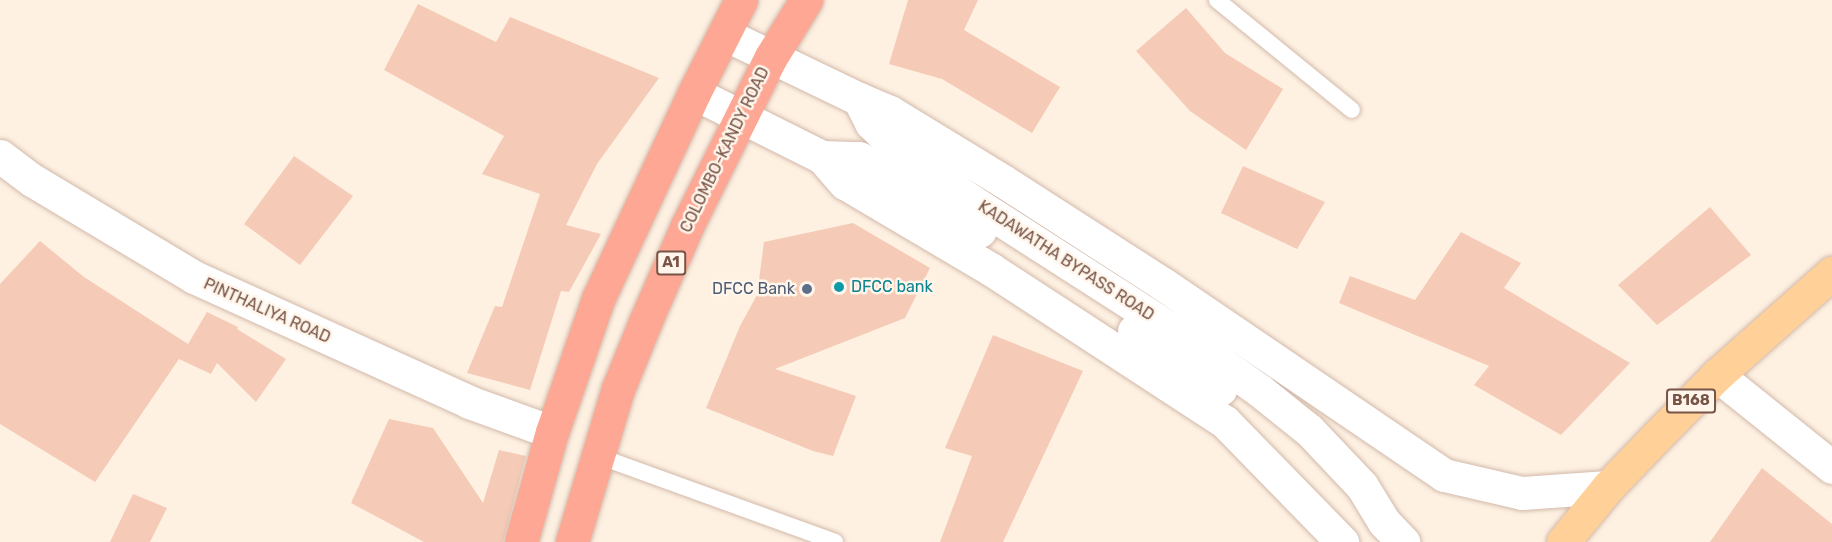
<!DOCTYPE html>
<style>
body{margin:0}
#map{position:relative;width:1832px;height:542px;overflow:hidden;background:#fef1e2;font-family:Rubik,sans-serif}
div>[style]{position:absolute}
.building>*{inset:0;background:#f5cbb7}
.roads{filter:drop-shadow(0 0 2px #d2b9aa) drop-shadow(0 0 2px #d2b9aa)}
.lane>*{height:16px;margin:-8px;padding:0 8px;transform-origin:8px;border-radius:8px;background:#fff}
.street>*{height:33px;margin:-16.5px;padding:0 16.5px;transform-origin:16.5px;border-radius:16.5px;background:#fff}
.secondary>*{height:33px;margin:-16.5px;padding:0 16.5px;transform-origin:16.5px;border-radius:16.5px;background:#fff}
.primary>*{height:33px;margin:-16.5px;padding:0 16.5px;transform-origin:16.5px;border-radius:16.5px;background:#ffd098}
.highway>*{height:33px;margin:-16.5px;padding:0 16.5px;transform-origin:16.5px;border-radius:16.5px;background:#fda794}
.dots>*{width:16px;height:16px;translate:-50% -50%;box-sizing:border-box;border:3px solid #fff5ea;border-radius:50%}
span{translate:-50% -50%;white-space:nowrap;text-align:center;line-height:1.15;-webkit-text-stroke:5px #fff5ea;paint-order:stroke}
.shield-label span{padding:2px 4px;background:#fff5ea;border:2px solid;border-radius:4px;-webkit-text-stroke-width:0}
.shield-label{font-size:15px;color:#775446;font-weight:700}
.street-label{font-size:16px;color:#775446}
.culture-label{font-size:16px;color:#0d838f}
.left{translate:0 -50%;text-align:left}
.service-label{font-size:16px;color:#4e5e75}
.right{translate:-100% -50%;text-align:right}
</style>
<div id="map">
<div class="building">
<i style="clip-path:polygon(908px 0,978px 0,964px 30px,1060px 87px,1032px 133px,942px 79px,889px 64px)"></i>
<i style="clip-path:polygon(418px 4px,496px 42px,510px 17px,659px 78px,597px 164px,566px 225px,601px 234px,569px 292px,561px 291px,530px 390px,467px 373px,495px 306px,502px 307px,540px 194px,482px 174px,504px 136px,384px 70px)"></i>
<i style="clip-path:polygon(1186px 8px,1225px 53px,1283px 89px,1246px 150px,1190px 111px,1136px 51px)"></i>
<i style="clip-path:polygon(294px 156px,353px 196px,300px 265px,244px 224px)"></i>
<i style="clip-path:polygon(1243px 166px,1325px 202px,1297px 249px,1221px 213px)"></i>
<i style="clip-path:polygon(1710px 207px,1751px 255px,1657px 325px,1618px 285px)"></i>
<i style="clip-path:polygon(853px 223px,930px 268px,905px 318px,775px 369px,856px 396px,833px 456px,813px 451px,706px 408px,740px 326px,757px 295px,764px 242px)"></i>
<i style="clip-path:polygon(1461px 232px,1521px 263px,1504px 288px,1630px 363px,1561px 435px,1474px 385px,1489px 366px,1339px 303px,1350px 276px,1415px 300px)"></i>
<i style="clip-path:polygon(40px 241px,84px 277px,188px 344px,207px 312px,238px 327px,237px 329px,286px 359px,256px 402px,217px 363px,211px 374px,179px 359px,183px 353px,95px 482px,0 424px,0 284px)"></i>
<i style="clip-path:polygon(993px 335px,1083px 371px,1003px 542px,940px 542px,972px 456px,945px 448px)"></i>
<i style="clip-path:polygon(389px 419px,433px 428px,483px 503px,499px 450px,526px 456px,503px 542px,424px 542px,351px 503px)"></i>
<i style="clip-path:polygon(1762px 468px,1832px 524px,1832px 542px,1710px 542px)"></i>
<i style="clip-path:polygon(133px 494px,167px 508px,150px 542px,110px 542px)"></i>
</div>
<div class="roads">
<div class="lane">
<i style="left:1217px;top:0;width:174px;rotate:39.2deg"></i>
<i style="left:598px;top:456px;width:252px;rotate:19.9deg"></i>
</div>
<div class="street">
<i style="left:0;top:156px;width:40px;rotate:37deg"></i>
<i style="left:32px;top:180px;width:189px;rotate:30.9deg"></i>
<i style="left:194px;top:277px;width:302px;rotate:24.4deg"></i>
<i style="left:469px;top:402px;width:88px;rotate:19.9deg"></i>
<i style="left:1717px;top:375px;width:147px;rotate:38.7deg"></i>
</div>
<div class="secondary">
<i style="left:724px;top:34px;width:150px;rotate:25.7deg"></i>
<i style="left:859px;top:99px;width:27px;rotate:63deg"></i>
<i style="left:871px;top:123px;width:39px;rotate:44deg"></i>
<i style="left:899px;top:150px;width:87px;rotate:35.2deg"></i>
<i style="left:970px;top:200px;width:261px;rotate:32.7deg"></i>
<i style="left:1190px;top:341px;width:85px;rotate:35.4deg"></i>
<i style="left:1259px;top:390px;width:64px;rotate:38.7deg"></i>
<i style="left:1309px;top:430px;width:77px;rotate:46.6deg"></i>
<i style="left:1362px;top:486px;width:42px;rotate:58.6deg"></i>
<i style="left:1384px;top:522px;width:28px;rotate:46deg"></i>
<i style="left:694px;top:93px;width:143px;rotate:26.6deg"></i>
<i style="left:822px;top:157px;width:37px;rotate:2deg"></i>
<i style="left:859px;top:158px;width:141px;rotate:31.1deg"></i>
<i style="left:859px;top:99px;width:34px;rotate:23deg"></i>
<i style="left:890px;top:112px;width:132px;rotate:31.4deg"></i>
<i style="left:1003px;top:181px;width:190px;rotate:32.8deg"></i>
<i style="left:1163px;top:284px;width:340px;rotate:34.2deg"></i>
<i style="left:1444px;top:475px;width:80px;rotate:13deg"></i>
<i style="left:1522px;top:493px;width:86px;rotate:-4deg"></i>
<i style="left:822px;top:157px;width:35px;rotate:49deg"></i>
<i style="left:845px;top:183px;width:171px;rotate:30.6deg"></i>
<i style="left:992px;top:270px;width:278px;rotate:33.1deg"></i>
<i style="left:1225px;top:422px;width:168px;rotate:45.7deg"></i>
<i style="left:1134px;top:331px;width:104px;rotate:34deg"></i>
</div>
<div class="primary">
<i style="left:1563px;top:542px;width:71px;rotate:-50.7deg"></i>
<i style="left:1608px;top:487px;width:74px;rotate:-46.1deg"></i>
<i style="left:1659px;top:434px;width:83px;rotate:-45.5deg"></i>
<i style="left:1717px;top:375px;width:154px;rotate:-41.6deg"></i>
</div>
<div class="highway">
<i style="left:521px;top:542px;width:114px;rotate:-74.3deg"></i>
<i style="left:552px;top:432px;width:141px;rotate:-70.9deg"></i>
<i style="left:598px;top:299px;width:227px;rotate:-65deg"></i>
<i style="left:694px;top:93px;width:104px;rotate:-63.2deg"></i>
<i style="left:572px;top:542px;width:160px;rotate:-73.3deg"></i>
<i style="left:618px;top:389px;width:74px;rotate:-67.9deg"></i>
<i style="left:646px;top:320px;width:103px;rotate:-66.4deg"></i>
<i style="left:687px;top:226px;width:189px;rotate:-63.6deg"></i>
<i style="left:771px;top:57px;width:67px;rotate:-58.4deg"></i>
</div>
</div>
<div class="dots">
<i style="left:839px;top:287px;background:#0f9aa8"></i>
<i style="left:807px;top:289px;background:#5c6f8a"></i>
</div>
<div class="shield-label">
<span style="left:671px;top:263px">A1</span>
<span style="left:1691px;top:401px">B168</span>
</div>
<div class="street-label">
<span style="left:725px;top:150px;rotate:-64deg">COLOMBO-KANDY ROAD</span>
<span style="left:1066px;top:261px;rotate:33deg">KADAWATHA BYPASS ROAD</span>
<span style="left:267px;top:311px;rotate:24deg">PINTHALIYA ROAD</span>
</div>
<div class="culture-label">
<span class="left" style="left:851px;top:287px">DFCC bank</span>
</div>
<div class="service-label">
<span class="right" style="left:795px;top:289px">DFCC Bank</span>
</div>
</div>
